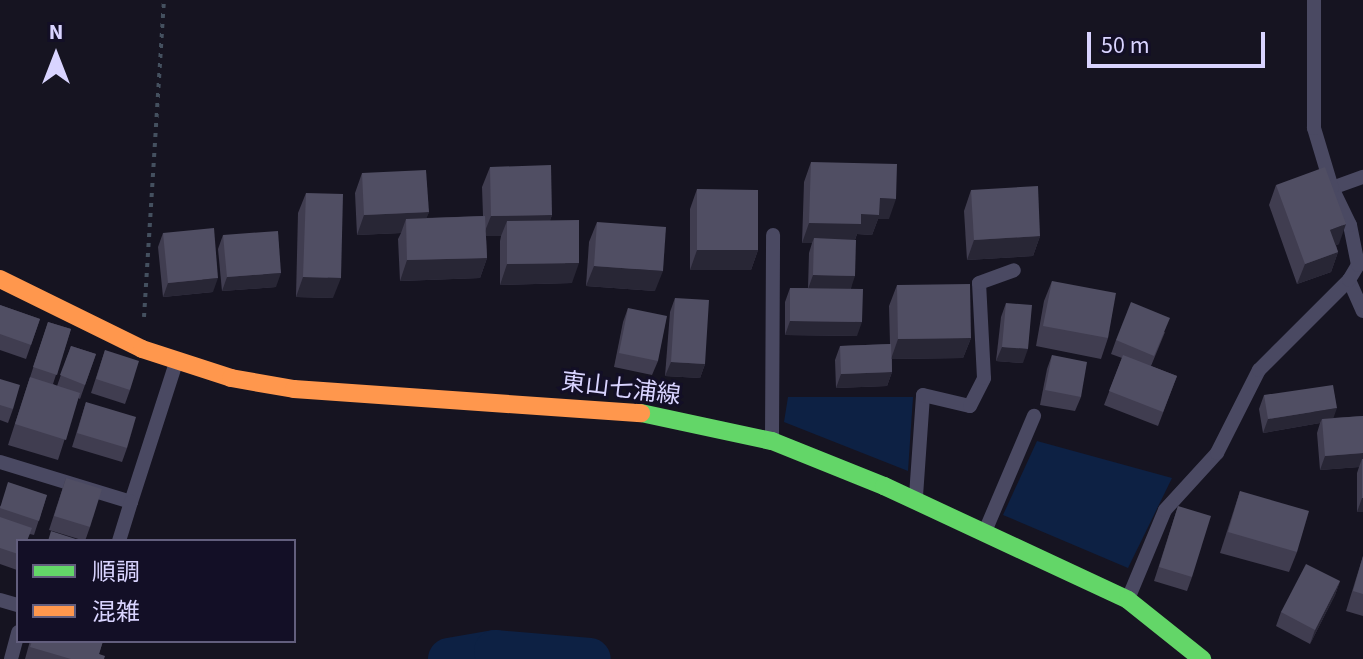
<!DOCTYPE html>
<meta charset="utf-8">
<style>
body{margin:0}
#map{position:relative;width:1363px;height:659px;overflow:hidden;background:#161421;font-family:"Source Sans 3","Noto Sans JP",sans-serif}
div>[style]{position:absolute}
.water>*{inset:0;background:#0d2144}
.river>*{height:42px;margin:-21px;padding:0 21px;transform-origin:21px;border-radius:21px;background:#0d2144}
.path>*{height:4px;margin-top:-2px;transform-origin:0;background:repeating-linear-gradient(90deg,#44505f 0 4px,transparent 0 10px)}
.lane>*{height:14px;margin:-7px;padding:0 7px;transform-origin:7px;border-radius:7px;background:#4a4962}
.fast>*{height:18px;margin:-9px;padding:0 9px;transform-origin:9px;border-radius:9px;background:#63d668}
.slow>*{height:18px;margin:-9px;padding:0 9px;transform-origin:9px;border-radius:9px;background:#ff974d}
.wall>*{inset:0;background:#403d50}
.shaded-wall>*{inset:0;background:#282635}
.building>*{inset:0;background:#504e63}
span{translate:-50% -50%;white-space:nowrap;text-align:center;line-height:1.15;-webkit-text-stroke:6px #130f26;paint-order:stroke}
.street-label{font-size:24px;color:#d9d4ff}
.legend{position:absolute;left:16px;top:539px;width:280px;height:104px;box-sizing:border-box;background:#130f26;border:2px solid #625e7d;margin:0;padding:10px 14px;list-style:none;font-size:24px;color:#d9d4ff}
.legend li{display:flex;align-items:center;gap:16px;height:40px}
.legend b{width:40px;border:2px solid #625e7d}
.north{position:absolute;left:16px;top:16px;width:80px;height:80px;-webkit-text-stroke:6px #130f26;paint-order:stroke;rotate:0deg;font-size:22px;font-weight:700;line-height:32px;text-align:center;color:#d9d4ff}
.north::after{content:'';display:block;margin:auto;width:28px;height:36px;background:#d9d4ff;clip-path:polygon(50% 0,100% 100%,50% 72%,0 100%)}
.scale{position:absolute;left:1087px;top:32px;width:178px;height:36px;box-sizing:border-box;border:4px solid #d9d4ff;border-top:0;padding-left:10px;font-size:24px;line-height:28px;white-space:nowrap;color:#d9d4ff;-webkit-text-stroke:6px #130f26;paint-order:stroke}
</style>
<div id="map">
<div class="water">
<i style="clip-path:polygon(788px 397px,913px 397px,908px 471px,784px 422px)"></i>
<i style="clip-path:polygon(1037px 441px,1172px 478px,1128px 568px,1003px 515px)"></i>
</div>
<div class="river">
<i style="left:449px;top:659px;width:47px;rotate:-9.9deg"></i>
<i style="left:495px;top:651px;width:95px;rotate:4.8deg"></i>
</div>
<div class="path">
<i style="left:144px;top:317px;width:318px;rotate:-86.4deg"></i>
</div>
<div class="lane">
<i style="left:1332px;top:188px;width:33px;rotate:-20deg"></i>
<i style="left:1349px;top:280px;width:34px;rotate:66deg"></i>
<i style="left:772px;top:439px;width:204px;rotate:-89.7deg"></i>
<i style="left:0;top:462px;width:137px;rotate:17deg"></i>
<i style="left:131px;top:502px;width:146px;rotate:-72.1deg"></i>
<i style="left:916px;top:496px;width:101px;rotate:-86deg"></i>
<i style="left:923px;top:395px;width:48px;rotate:13.2deg"></i>
<i style="left:970px;top:406px;width:31px;rotate:-63deg"></i>
<i style="left:984px;top:378px;width:95px;rotate:-93deg"></i>
<i style="left:979px;top:283px;width:37px;rotate:-20deg"></i>
<i style="left:986px;top:529px;width:123px;rotate:-67deg"></i>
<i style="left:119px;top:541px;width:41px;rotate:-72.9deg"></i>
<i style="left:1128px;top:599px;width:96px;rotate:-67.4deg"></i>
<i style="left:1165px;top:510px;width:77px;rotate:-47.6deg"></i>
<i style="left:1217px;top:453px;width:93px;rotate:-63.2deg"></i>
<i style="left:1259px;top:370px;width:127px;rotate:-45deg"></i>
<i style="left:1349px;top:280px;width:17px;rotate:-59deg"></i>
<i style="left:1358px;top:265px;width:41px;rotate:-101.3deg"></i>
<i style="left:1350px;top:225px;width:41px;rotate:-115.9deg"></i>
<i style="left:1332px;top:188px;width:63px;rotate:-106.7deg"></i>
<i style="left:1314px;top:128px;width:128px;rotate:-90deg"></i>
<i style="left:0;top:600px;width:19px;rotate:16deg"></i>
<i style="left:11px;top:659px;width:28px;rotate:-75deg"></i>
</div>
<div class="fast">
<i style="left:641px;top:413px;width:134px;rotate:12.1deg"></i>
<i style="left:772px;top:441px;width:121px;rotate:21.9deg"></i>
<i style="left:884px;top:486px;width:269px;rotate:25deg"></i>
<i style="left:1128px;top:600px;width:95px;rotate:38.6deg"></i>
</div>
<div class="slow">
<i style="left:0;top:279px;width:158px;rotate:26.2deg"></i>
<i style="left:142px;top:349px;width:94px;rotate:18deg"></i>
<i style="left:231px;top:378px;width:64px;rotate:9.9deg"></i>
<i style="left:294px;top:389px;width:348px;rotate:4deg"></i>
</div>
<div class="wall">
<i style="clip-path:polygon(811px 162px,889px 219px,878px 219px,872px 235px,857px 234px,855px 240px,851px 289px,857px 336px,785px 335px,785px 302px,790px 288px,808px 288px,809px 253px,812px 243px,802px 243px,804px 182px)"></i>
<i style="clip-path:polygon(490px 167px,552px 215px,550px 220px,572px 283px,500px 285px,500px 241px,501px 236px,486px 236px,487px 258px,480px 278px,400px 281px,398px 239px,401px 233px,357px 235px,355px 193px,362px 173px,429px 212px,426px 218px,483px 216px,482px 187px)"></i>
<i style="clip-path:polygon(1276px 185px,1339px 244px,1336px 245px,1338px 252px,1331px 272px,1297px 284px,1269px 205px)"></i>
<i style="clip-path:polygon(697px 189px,758px 250px,751px 270px,690px 270px,690px 209px)"></i>
<i style="clip-path:polygon(971px 190px,1040px 236px,1033px 256px,967px 260px,964px 211px)"></i>
<i style="clip-path:polygon(306px 193px,333px 298px,296px 297px,298px 213px)"></i>
<i style="clip-path:polygon(597px 222px,655px 291px,586px 286px,589px 242px)"></i>
<i style="clip-path:polygon(163px 233px,213px 292px,163px 297px,158px 247px)"></i>
<i style="clip-path:polygon(223px 235px,276px 287px,222px 291px,218px 249px)"></i>
<i style="clip-path:polygon(1052px 281px,1108px 338px,1101px 359px,1036px 346px,1044px 301px)"></i>
<i style="clip-path:polygon(897px 285px,971px 338px,963px 358px,892px 359px,892px 372px,887px 386px,836px 388px,835px 360px,840px 346px,890px 344px,889px 306px)"></i>
<i style="clip-path:polygon(675px 298px,705px 364px,700px 378px,665px 376px,670px 312px)"></i>
<i style="clip-path:polygon(1006px 303px,1023px 363px,996px 361px,1001px 317px)"></i>
<i style="clip-path:polygon(0 305px,40px 319px,26px 359px,0 350px)"></i>
<i style="clip-path:polygon(628px 308px,658px 361px,652px 375px,614px 367px,623px 322px)"></i>
<i style="clip-path:polygon(48px 322px,71px 329px,53px 384px,57px 386px,71px 346px,96px 354px,80px 399px,78px 398px,58px 460px,8px 445px)"></i>
<i style="clip-path:polygon(1165px 332px,1151px 366px,1177px 376px,1158px 426px,1104px 405px,1122px 358px,1111px 354px,1116px 340px)"></i>
<i style="clip-path:polygon(105px 350px,130px 390px,125px 404px,91px 393px)"></i>
<i style="clip-path:polygon(1052px 355px,1081px 397px,1075px 411px,1040px 405px,1047px 369px)"></i>
<i style="clip-path:polygon(0 379px,13px 409px,8px 423px,0 420px)"></i>
<i style="clip-path:polygon(1264px 395px,1333px 418px,1363px 416px,1363px 512px,1357px 512px,1357px 473px,1359px 467px,1320px 470px,1317px 433px,1320px 423px,1263px 433px,1259px 409px)"></i>
<i style="clip-path:polygon(86px 402px,127px 448px,122px 462px,72px 447px)"></i>
<i style="clip-path:polygon(66px 478px,90px 527px,85px 541px,49px 530px)"></i>
<i style="clip-path:polygon(1240px 491px,1297px 552px,1289px 572px,1220px 553px)"></i>
<i style="clip-path:polygon(47px 495px,34px 535px,30px 534px,18px 541px,17px 570px,0 564px,0 506px)"></i>
<i style="clip-path:polygon(1178px 506px,1192px 577px,1187px 591px,1154px 581px)"></i>
<i style="clip-path:polygon(1363px 556px,1363px 616px,1346px 611px)"></i>
<i style="clip-path:polygon(1340px 581px,1335px 595px,1310px 644px,1276px 626px,1281px 612px)"></i>
<i style="clip-path:polygon(30px 641px,103px 641px,99px 654px,104px 659px,25px 659px)"></i>
</div>
<div class="shaded-wall">
<i style="clip-path:polygon(880px 198px,896px 199px,889px 219px,878px 219px,872px 235px,857px 234px,853px 245px,814px 238px,812px 243px,802px 243px,809px 223px,861px 214px)"></i>
<i style="clip-path:polygon(429px 212px,421px 232px,406px 219px,401px 233px,357px 235px,364px 215px)"></i>
<i style="clip-path:polygon(552px 215px,545px 235px,507px 221px,501px 236px,483px 236px,491px 216px)"></i>
<i style="clip-path:polygon(1346px 224px,1339px 244px,1322px 250px,1330px 230px)"></i>
<i style="clip-path:polygon(1040px 236px,1033px 256px,967px 260px,974px 240px)"></i>
<i style="clip-path:polygon(697px 250px,758px 250px,751px 270px,690px 270px)"></i>
<i style="clip-path:polygon(1338px 252px,1331px 272px,1297px 284px,1305px 264px)"></i>
<i style="clip-path:polygon(487px 258px,480px 278px,400px 281px,407px 260px)"></i>
<i style="clip-path:polygon(579px 263px,572px 283px,500px 285px,507px 264px)"></i>
<i style="clip-path:polygon(594px 266px,663px 271px,655px 291px,586px 286px)"></i>
<i style="clip-path:polygon(281px 273px,276px 287px,222px 291px,227px 277px)"></i>
<i style="clip-path:polygon(813px 275px,855px 276px,850px 291px,808px 289px)"></i>
<i style="clip-path:polygon(303px 277px,341px 278px,333px 298px,296px 297px)"></i>
<i style="clip-path:polygon(218px 278px,213px 292px,163px 297px,168px 283px)"></i>
<i style="clip-path:polygon(790px 321px,862px 322px,857px 336px,785px 335px)"></i>
<i style="clip-path:polygon(971px 338px,963px 358px,891px 359px,898px 339px)"></i>
<i style="clip-path:polygon(1002px 347px,1028px 349px,1023px 363px,996px 361px)"></i>
<i style="clip-path:polygon(671px 362px,705px 364px,700px 378px,665px 376px)"></i>
<i style="clip-path:polygon(892px 372px,887px 386px,836px 388px,841px 374px)"></i>
<i style="clip-path:polygon(1337px 408px,1332px 422px,1322px 419px,1320px 423px,1263px 433px,1268px 419px)"></i>
<i style="clip-path:polygon(1363px 453px,1363px 466px,1362px 459px,1359px 467px,1320px 470px,1325px 456px)"></i>
<i style="clip-path:polygon(1362px 498px,1363px 498px,1363px 512px,1357px 512px)"></i>
<i style="clip-path:polygon(1340px 581px,1335px 595px,1310px 644px,1315px 630px)"></i>
</div>
<div class="building">
<i style="clip-path:polygon(811px 162px,897px 164px,896px 199px,880px 198px,879px 215px,861px 214px,861px 224px,809px 223px)"></i>
<i style="clip-path:polygon(551px 165px,552px 215px,491px 216px,490px 167px)"></i>
<i style="clip-path:polygon(1325px 167px,1346px 224px,1330px 230px,1338px 252px,1305px 264px,1276px 185px)"></i>
<i style="clip-path:polygon(426px 170px,429px 212px,364px 215px,362px 173px)"></i>
<i style="clip-path:polygon(1038px 186px,1040px 236px,974px 240px,971px 190px)"></i>
<i style="clip-path:polygon(697px 189px,758px 190px,758px 250px,697px 250px)"></i>
<i style="clip-path:polygon(306px 193px,343px 194px,341px 278px,303px 277px)"></i>
<i style="clip-path:polygon(485px 216px,487px 258px,407px 260px,406px 219px)"></i>
<i style="clip-path:polygon(579px 220px,579px 263px,507px 264px,507px 221px)"></i>
<i style="clip-path:polygon(597px 222px,666px 227px,663px 271px,594px 266px)"></i>
<i style="clip-path:polygon(214px 228px,218px 278px,168px 283px,163px 233px)"></i>
<i style="clip-path:polygon(278px 231px,281px 273px,227px 277px,223px 235px)"></i>
<i style="clip-path:polygon(814px 238px,856px 240px,855px 276px,813px 275px)"></i>
<i style="clip-path:polygon(1052px 281px,1116px 293px,1108px 338px,1043px 326px)"></i>
<i style="clip-path:polygon(970px 284px,971px 338px,898px 339px,897px 285px)"></i>
<i style="clip-path:polygon(790px 288px,863px 289px,862px 322px,790px 321px)"></i>
<i style="clip-path:polygon(675px 298px,709px 300px,705px 364px,671px 362px)"></i>
<i style="clip-path:polygon(1131px 302px,1170px 318px,1154px 356px,1116px 340px)"></i>
<i style="clip-path:polygon(1006px 303px,1032px 305px,1028px 349px,1002px 347px)"></i>
<i style="clip-path:polygon(0 305px,40px 319px,31px 345px,0 334px)"></i>
<i style="clip-path:polygon(628px 308px,667px 316px,658px 361px,619px 353px)"></i>
<i style="clip-path:polygon(48px 322px,71px 329px,57px 375px,33px 367px)"></i>
<i style="clip-path:polygon(891px 344px,892px 372px,841px 374px,840px 346px)"></i>
<i style="clip-path:polygon(71px 346px,96px 354px,85px 385px,60px 375px)"></i>
<i style="clip-path:polygon(105px 350px,139px 361px,130px 390px,96px 379px)"></i>
<i style="clip-path:polygon(1052px 355px,1087px 362px,1081px 397px,1045px 390px)"></i>
<i style="clip-path:polygon(1123px 355px,1177px 376px,1163px 412px,1109px 391px)"></i>
<i style="clip-path:polygon(30px 377px,80px 393px,66px 440px,15px 424px)"></i>
<i style="clip-path:polygon(0 379px,20px 385px,13px 409px,0 405px)"></i>
<i style="clip-path:polygon(1333px 385px,1337px 408px,1268px 419px,1264px 395px)"></i>
<i style="clip-path:polygon(86px 402px,136px 417px,127px 448px,77px 433px)"></i>
<i style="clip-path:polygon(1363px 416px,1363px 453px,1325px 456px,1322px 419px)"></i>
<i style="clip-path:polygon(1362px 459px,1363px 459px,1363px 498px,1362px 498px)"></i>
<i style="clip-path:polygon(66px 478px,102px 489px,90px 527px,54px 516px)"></i>
<i style="clip-path:polygon(8px 482px,47px 495px,39px 521px,0 508px)"></i>
<i style="clip-path:polygon(1240px 491px,1309px 511px,1297px 552px,1228px 532px)"></i>
<i style="clip-path:polygon(1178px 506px,1211px 516px,1192px 577px,1159px 567px)"></i>
<i style="clip-path:polygon(0 517px,32px 528px,27px 541px,18px 541px,18px 554px,0 548px)"></i>
<i style="clip-path:polygon(51px 531px,82px 541px,48px 541px)"></i>
<i style="clip-path:polygon(1363px 556px,1363px 594px,1353px 591px)"></i>
<i style="clip-path:polygon(1306px 564px,1340px 581px,1315px 630px,1281px 612px)"></i>
<i style="clip-path:polygon(32px 641px,103px 641px,99px 654px,105px 656px,104px 659px,71px 659px,30px 647px)"></i>
</div>
<div class="street-label">
<span style="left:621px;top:389px;rotate:7deg">東山七浦線</span>
</div>
<ul class="legend">
<li><b style="height:10px;background:#63d668"></b>順調</li>
<li><b style="height:10px;background:#ff974d"></b>混雑</li>
</ul>
<div class="north">N</div>
<div class="scale">50 m</div>
</div>
